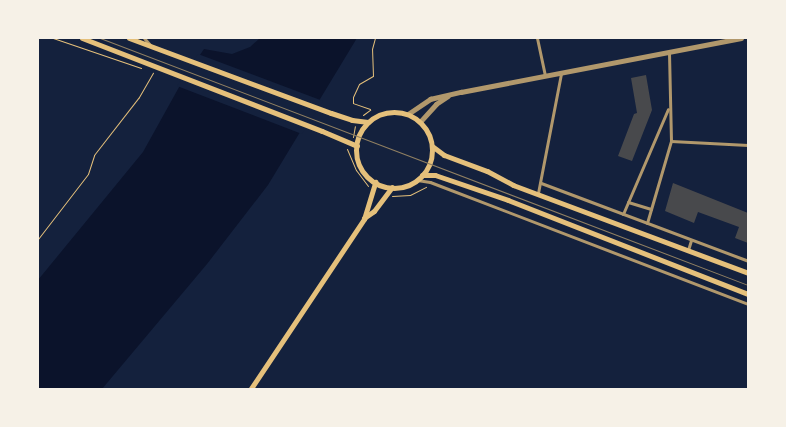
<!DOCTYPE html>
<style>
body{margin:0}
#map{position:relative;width:786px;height:427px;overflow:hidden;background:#14213d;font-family:"Exo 2",sans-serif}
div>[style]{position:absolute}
.water>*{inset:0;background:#0b132b}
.pier>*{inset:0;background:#14213d}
.building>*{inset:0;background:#48494c}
.path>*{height:1px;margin:-0.5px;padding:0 0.5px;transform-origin:0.5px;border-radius:0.5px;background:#e5c07b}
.minor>*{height:3px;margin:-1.5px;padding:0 1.5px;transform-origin:1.5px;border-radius:1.5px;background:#b1986c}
.tertiary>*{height:4.5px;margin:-2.25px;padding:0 2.25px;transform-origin:2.25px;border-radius:2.25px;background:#b1986c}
.primary>*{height:5px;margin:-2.5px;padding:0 2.5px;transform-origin:2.5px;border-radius:2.5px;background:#e5c07b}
.primary>.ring{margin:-2.5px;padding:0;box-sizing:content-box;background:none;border:5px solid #e5c07b;border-radius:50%}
.tram>*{height:1px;margin:-0.5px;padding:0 0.5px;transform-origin:0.5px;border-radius:0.5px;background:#918062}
span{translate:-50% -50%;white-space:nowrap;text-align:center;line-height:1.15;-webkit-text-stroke:4px #f6f1e7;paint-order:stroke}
.frame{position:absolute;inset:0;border:39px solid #f6f1e7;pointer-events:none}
</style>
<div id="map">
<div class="water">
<i style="clip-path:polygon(260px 38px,357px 38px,268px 185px,207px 264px,102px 389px,38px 390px,38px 280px,143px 152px,183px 80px,204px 49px,232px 54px,250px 47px)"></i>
</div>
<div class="pier">
<i style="clip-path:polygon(198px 54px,323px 101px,302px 134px,177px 86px)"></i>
</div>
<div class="building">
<i style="clip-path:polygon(646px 75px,652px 110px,632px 161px,618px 156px,634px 114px,637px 113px,631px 78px)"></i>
<i style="clip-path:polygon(673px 183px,748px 213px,748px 243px,735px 238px,739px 227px,698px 212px,694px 223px,665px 211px)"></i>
</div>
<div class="path">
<i style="left:53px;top:38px;width:93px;rotate:18.8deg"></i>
<i style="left:370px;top:109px;width:18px;rotate:-161deg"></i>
<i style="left:353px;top:103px;width:6px;rotate:-90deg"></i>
<i style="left:353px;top:97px;width:14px;rotate:-65deg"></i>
<i style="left:359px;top:84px;width:16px;rotate:-30deg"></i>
<i style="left:373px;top:76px;width:27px;rotate:-92deg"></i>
<i style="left:372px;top:49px;width:11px;rotate:-75deg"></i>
<i style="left:363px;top:115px;width:9px;rotate:-36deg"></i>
<i style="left:353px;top:137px;width:11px;rotate:-80deg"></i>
<i style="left:347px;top:149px;width:23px;rotate:67deg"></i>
<i style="left:356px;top:170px;width:20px;rotate:53deg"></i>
<i style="left:392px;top:196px;width:18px;rotate:-3deg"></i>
<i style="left:410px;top:195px;width:18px;rotate:-27deg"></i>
<i style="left:38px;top:239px;width:82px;rotate:-52.4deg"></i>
<i style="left:88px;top:174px;width:20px;rotate:-72deg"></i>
<i style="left:94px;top:155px;width:73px;rotate:-52.2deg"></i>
<i style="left:139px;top:97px;width:28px;rotate:-60deg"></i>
</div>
<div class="minor">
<i style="left:144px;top:38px;width:9px;rotate:49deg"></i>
<i style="left:537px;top:38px;width:38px;rotate:78deg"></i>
<i style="left:671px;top:141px;width:77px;rotate:3deg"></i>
<i style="left:417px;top:180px;width:13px;rotate:9deg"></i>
<i style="left:430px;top:182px;width:341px;rotate:21deg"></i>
<i style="left:541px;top:183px;width:221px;rotate:20.6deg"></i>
<i style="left:538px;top:193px;width:122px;rotate:-79.1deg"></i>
<i style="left:628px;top:202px;width:24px;rotate:17deg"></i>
<i style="left:623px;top:214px;width:114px;rotate:-66.8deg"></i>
<i style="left:647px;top:223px;width:85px;rotate:-73.7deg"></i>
<i style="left:671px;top:141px;width:89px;rotate:-91.3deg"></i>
<i style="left:688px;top:250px;width:10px;rotate:-73deg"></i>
</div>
<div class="tertiary">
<i style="left:408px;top:114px;width:27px;rotate:-34deg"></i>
<i style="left:430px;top:99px;width:32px;rotate:-13deg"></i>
<i style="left:461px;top:92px;width:285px;rotate:-10.9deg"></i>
<i style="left:420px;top:122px;width:24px;rotate:-48deg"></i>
<i style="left:436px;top:104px;width:14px;rotate:-34deg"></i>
</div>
<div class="primary">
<i style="left:82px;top:38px;width:257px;rotate:21.2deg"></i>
<i style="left:322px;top:131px;width:38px;rotate:23deg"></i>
<i style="left:129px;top:38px;width:215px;rotate:20.4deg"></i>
<i style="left:331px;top:113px;width:22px;rotate:18deg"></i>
<i style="left:352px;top:120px;width:16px;rotate:7deg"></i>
<i class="ring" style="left:356px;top:112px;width:71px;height:71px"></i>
<i style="left:432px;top:146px;width:15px;rotate:37deg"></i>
<i style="left:444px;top:155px;width:46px;rotate:20.4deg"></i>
<i style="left:487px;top:171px;width:30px;rotate:28deg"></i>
<i style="left:513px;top:185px;width:251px;rotate:20.5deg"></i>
<i style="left:422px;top:175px;width:13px"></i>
<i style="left:435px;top:175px;width:77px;rotate:18.9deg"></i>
<i style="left:508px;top:200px;width:258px;rotate:21.4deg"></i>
<i style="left:364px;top:218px;width:12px;rotate:-35deg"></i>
<i style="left:374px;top:211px;width:30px;rotate:-53deg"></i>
<i style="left:250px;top:390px;width:206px;rotate:-56.3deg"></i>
<i style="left:364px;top:219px;width:39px;rotate:-73deg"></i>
</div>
<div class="tram">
<i style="left:100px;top:38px;width:693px;rotate:20.87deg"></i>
</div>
<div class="frame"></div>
</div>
